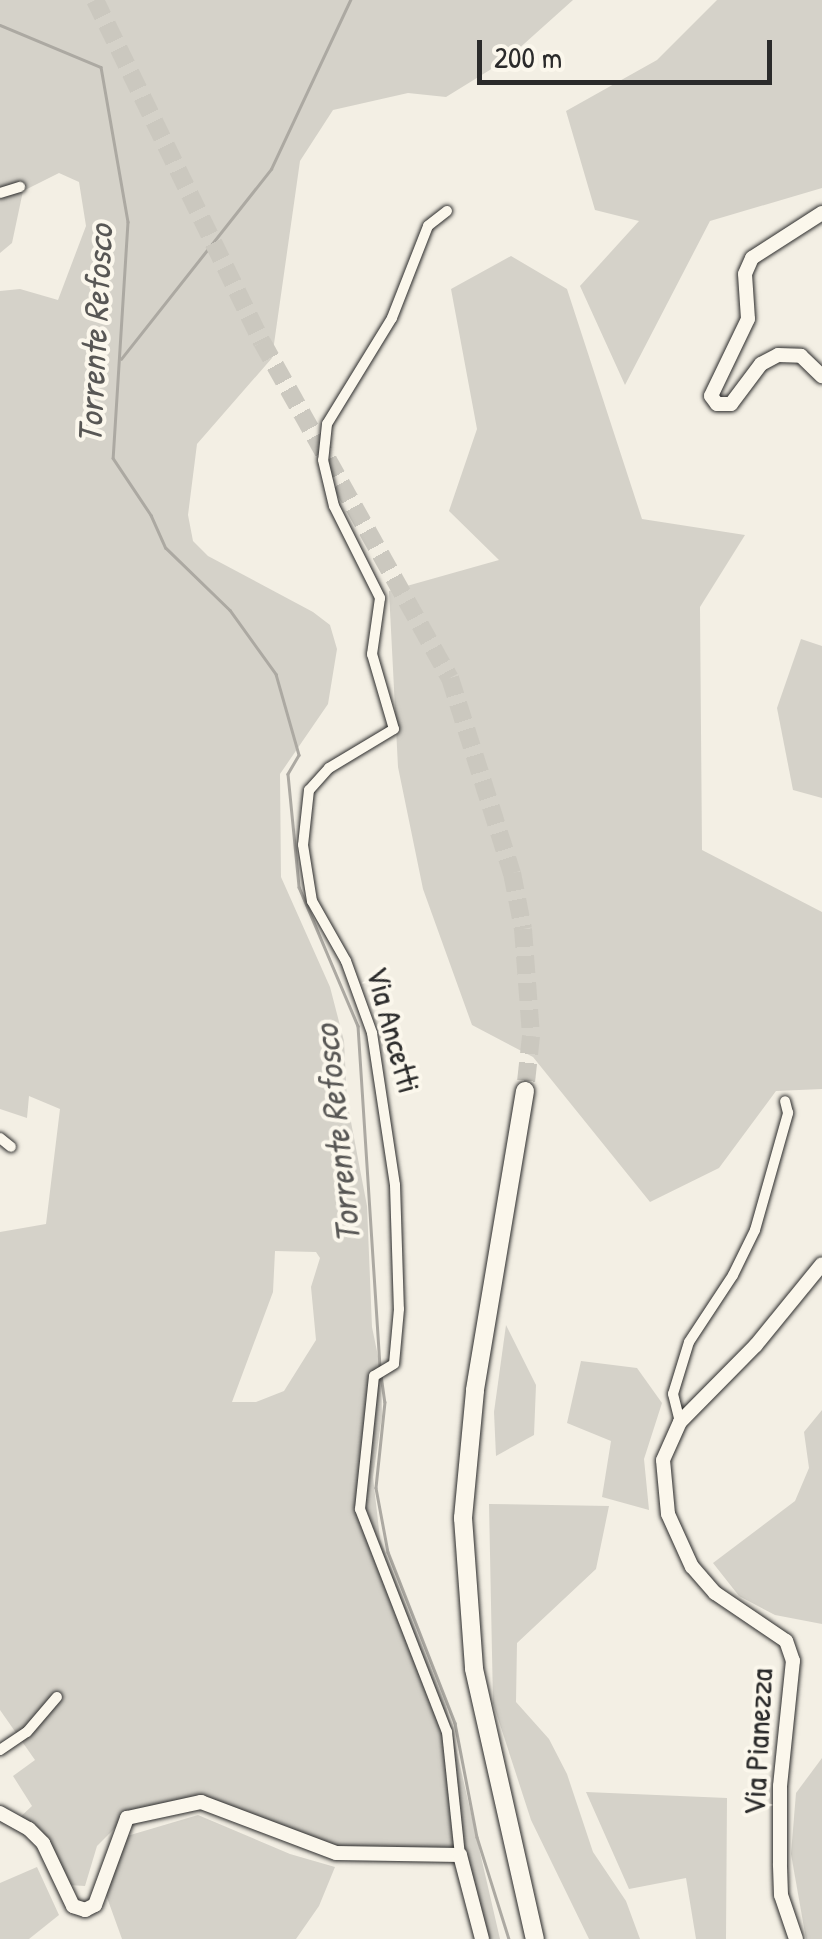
<!DOCTYPE html>
<style>
body{margin:0}
#map{position:relative;width:822px;height:1939px;overflow:hidden;background:#f3efe4;font-family:"Patrick Hand",sans-serif}
div>[style]{position:absolute}
.green>*{inset:0;background:#d5d2c9}
.stream>*{height:2.5px;margin:-1.25px;padding:0 1.25px;transform-origin:1.25px;border-radius:1.25px;background:#aca9a2}
.highway-tunnel>*{height:18px;margin-top:-9px;transform-origin:0;background:repeating-linear-gradient(90deg,#cbc8bf 0 18px,transparent 0 27px)}
.roads{filter:drop-shadow(0 0 2px #2b2b2b) drop-shadow(0 0 2px #2b2b2b)}
.street>*{height:10px;margin:-5px;padding:0 5px;transform-origin:5px;border-radius:5px;background:#fbf7ec}
.secondary>*{height:14px;margin:-7px;padding:0 7px;transform-origin:7px;border-radius:7px;background:#fbf7ec}
.highway>*{height:18px;margin:-9px;padding:0 9px;transform-origin:9px;border-radius:9px;background:#fbf7ec}
span{translate:-50% -50%;white-space:nowrap;text-align:center;line-height:1.15;-webkit-text-stroke:8px #fbf7ec;paint-order:stroke}
.street-label{font-size:32px;color:#2b2b2b}
.water-label{font-size:35px;color:#585755;font-style:italic}
.scale{position:absolute;left:477px;top:40px;width:295px;height:45px;box-sizing:border-box;border:5px solid #2b2b2b;border-top:0;padding-left:12px;font-size:30px;line-height:35px;white-space:nowrap;color:#2b2b2b;-webkit-text-stroke:8px #fbf7ec;paint-order:stroke}
</style>
<div id="map">
<div class="green">
<i style="clip-path:polygon(evenodd,0 0,573px 0,506px 60px,446px 97px,408px 93px,333px 110px,300px 161px,272px 358px,197px 444px,188px 515px,193px 541px,208px 556px,313px 612px,330px 625px,337px 649px,328px 704px,280px 774px,281px 877px,330px 987px,344px 1041px,347px 1101px,367px 1206px,372px 1327px,381px 1371px,382px 1416px,373px 1477px,380px 1539px,446px 1705px,500px 1939px,482px 1939px,462px 1858px,354px 1854px,209px 1802px,120px 1823px,97px 1846px,85px 1886px,68px 1885px,17px 1820px,32px 1806px,13px 1776px,35px 1760px,0 1710px,0 1232px,46px 1224px,60px 1109px,29px 1096px,27px 1118px,0 1109px,0 291px,20px 289px,58px 300px,86px 226px,79px 182px,59px 173px,23px 191px,12px 243px,0 253px,0 0,275px 1251px,316px 1252px,320px 1258px,311px 1287px,316px 1340px,284px 1391px,256px 1402px,232px 1402px,273px 1292px,275px 1251px)"></i>
<i style="clip-path:polygon(717px 0,822px 0,822px 188px,710px 221px,625px 385px,580px 286px,639px 221px,595px 210px,566px 111px,657px 60px)"></i>
<i style="clip-path:polygon(511px 256px,567px 289px,642px 519px,745px 535px,700px 607px,702px 850px,822px 912px,822px 1089px,776px 1091px,719px 1168px,650px 1202px,533px 1057px,472px 1025px,423px 889px,398px 767px,389px 591px,499px 560px,449px 511px,477px 429px,451px 289px)"></i>
<i style="clip-path:polygon(801px 639px,822px 646px,822px 798px,793px 790px,777px 708px)"></i>
<i style="clip-path:polygon(506px 1325px,536px 1385px,534px 1435px,496px 1456px,494px 1412px)"></i>
<i style="clip-path:polygon(581px 1361px,637px 1368px,662px 1403px,644px 1459px,649px 1510px,602px 1497px,611px 1441px,567px 1423px)"></i>
<i style="clip-path:polygon(822px 1410px,822px 1624px,775px 1615px,739px 1596px,713px 1563px,795px 1501px,809px 1468px,804px 1432px)"></i>
<i style="clip-path:polygon(489px 1504px,609px 1506px,596px 1569px,517px 1643px,516px 1702px,549px 1739px,567px 1774px,593px 1852px,626px 1901px,640px 1939px,589px 1939px,531px 1820px,493px 1703px)"></i>
<i style="clip-path:polygon(822px 1758px,822px 1939px,806px 1939px,791px 1854px,796px 1793px)"></i>
<i style="clip-path:polygon(586px 1792px,727px 1798px,726px 1939px,696px 1939px,686px 1878px,629px 1889px)"></i>
<i style="clip-path:polygon(198px 1815px,290px 1854px,335px 1867px,319px 1906px,296px 1939px,122px 1939px,101px 1881px,127px 1836px)"></i>
<i style="clip-path:polygon(37px 1867px,59px 1915px,29px 1939px,0 1939px,0 1883px)"></i>
</div>
<div class="stream">
<i style="left:0;top:25px;width:109px;rotate:22.6deg"></i>
<i style="left:101px;top:67px;width:157px;rotate:80.1deg"></i>
<i style="left:128px;top:222px;width:236px;rotate:93.6deg"></i>
<i style="left:113px;top:458px;width:69px;rotate:56.3deg"></i>
<i style="left:151px;top:515px;width:36px;rotate:66deg"></i>
<i style="left:166px;top:548px;width:89px;rotate:44.1deg"></i>
<i style="left:230px;top:610px;width:79px;rotate:54.3deg"></i>
<i style="left:276px;top:674px;width:84px;rotate:74.1deg"></i>
<i style="left:299px;top:755px;width:22px;rotate:120deg"></i>
<i style="left:288px;top:774px;width:114px;rotate:84.4deg"></i>
<i style="left:299px;top:887px;width:151px;rotate:67deg"></i>
<i style="left:358px;top:1026px;width:342px;rotate:86.3deg"></i>
<i style="left:121px;top:359px;width:242px;rotate:-51.7deg"></i>
<i style="left:271px;top:169px;width:187px;rotate:-64.9deg"></i>
<i style="left:381px;top:1375px;width:27px;rotate:82deg"></i>
<i style="left:385px;top:1402px;width:86px;rotate:96deg"></i>
<i style="left:376px;top:1488px;width:65px;rotate:79.4deg"></i>
<i style="left:388px;top:1552px;width:184px;rotate:68.6deg"></i>
<i style="left:455px;top:1723px;width:116px;rotate:79.1deg"></i>
<i style="left:477px;top:1837px;width:107px;rotate:72.6deg"></i>
</div>
<div class="highway-tunnel">
<i style="left:95px;top:0;width:381px;rotate:64deg"></i>
<i style="left:262px;top:342px;width:385px;rotate:60.8deg"></i>
<i style="left:450px;top:678px;width:205px;rotate:72.4deg"></i>
<i style="left:512px;top:873px;width:57px;rotate:78.9deg"></i>
<i style="left:523px;top:929px;width:107px;rotate:85.7deg"></i>
<i style="left:531px;top:1036px;width:55px;rotate:96.2deg"></i>
</div>
<div class="roads">
<div class="street">
<i style="left:0;top:193px;width:21px;rotate:-17deg"></i>
<i style="left:447px;top:211px;width:24px;rotate:142deg"></i>
<i style="left:428px;top:226px;width:99px;rotate:111.4deg"></i>
<i style="left:392px;top:318px;width:124px;rotate:121.5deg"></i>
<i style="left:327px;top:424px;width:36px;rotate:96deg"></i>
<i style="left:323px;top:460px;width:47px;rotate:76.6deg"></i>
<i style="left:334px;top:506px;width:103px;rotate:63.4deg"></i>
<i style="left:380px;top:598px;width:57px;rotate:98.1deg"></i>
<i style="left:372px;top:654px;width:78px;rotate:73.7deg"></i>
<i style="left:394px;top:729px;width:76px;rotate:149deg"></i>
<i style="left:329px;top:768px;width:30px;rotate:132deg"></i>
<i style="left:309px;top:790px;width:55px;rotate:96.2deg"></i>
<i style="left:303px;top:845px;width:57px;rotate:80.9deg"></i>
<i style="left:312px;top:901px;width:69px;rotate:60.5deg"></i>
<i style="left:346px;top:961px;width:77px;rotate:70.1deg"></i>
<i style="left:372px;top:1033px;width:154px;rotate:81.4deg"></i>
<i style="left:395px;top:1185px;width:124px;rotate:88.2deg"></i>
<i style="left:399px;top:1309px;width:55px;rotate:95.2deg"></i>
<i style="left:394px;top:1364px;width:23px;rotate:149deg"></i>
<i style="left:374px;top:1376px;width:134px;rotate:96deg"></i>
<i style="left:360px;top:1509px;width:239px;rotate:68.7deg"></i>
<i style="left:447px;top:1732px;width:124px;rotate:84deg"></i>
<i style="left:0;top:1138px;width:14px;rotate:39deg"></i>
<i style="left:680px;top:1422px;width:29px;rotate:-104deg"></i>
<i style="left:673px;top:1394px;width:54px;rotate:-72.9deg"></i>
<i style="left:689px;top:1342px;width:80px;rotate:-56.7deg"></i>
<i style="left:733px;top:1275px;width:50px;rotate:-63.9deg"></i>
<i style="left:755px;top:1230px;width:122px;rotate:-74.2deg"></i>
<i style="left:788px;top:1113px;width:12px;rotate:-104deg"></i>
<i style="left:0;top:1750px;width:32px;rotate:-34deg"></i>
<i style="left:27px;top:1732px;width:46px;rotate:-49.4deg"></i>
</div>
<div class="secondary">
<i style="left:822px;top:213px;width:83px;rotate:147.3deg"></i>
<i style="left:752px;top:258px;width:17px;rotate:114deg"></i>
<i style="left:745px;top:274px;width:45px;rotate:86.2deg"></i>
<i style="left:748px;top:319px;width:85px;rotate:115.7deg"></i>
<i style="left:711px;top:396px;width:10px;rotate:53deg"></i>
<i style="left:717px;top:404px;width:14px"></i>
<i style="left:731px;top:404px;width:50px;rotate:-53.1deg"></i>
<i style="left:761px;top:364px;width:19px;rotate:-28deg"></i>
<i style="left:778px;top:355px;width:23px;rotate:2deg"></i>
<i style="left:801px;top:356px;width:29px;rotate:44deg"></i>
<i style="left:0;top:1813px;width:33px;rotate:29deg"></i>
<i style="left:29px;top:1829px;width:20px;rotate:45deg"></i>
<i style="left:43px;top:1843px;width:70px;rotate:64.5deg"></i>
<i style="left:73px;top:1906px;width:13px;rotate:18deg"></i>
<i style="left:85px;top:1910px;width:11px;rotate:-27deg"></i>
<i style="left:95px;top:1905px;width:93px;rotate:-69.8deg"></i>
<i style="left:127px;top:1818px;width:76px;rotate:-12.2deg"></i>
<i style="left:201px;top:1802px;width:144px;rotate:20.7deg"></i>
<i style="left:336px;top:1853px;width:124px;rotate:0.9deg"></i>
<i style="left:460px;top:1855px;width:87px;rotate:75.3deg"></i>
<i style="left:796px;top:1939px;width:46px;rotate:-108.8deg"></i>
<i style="left:781px;top:1895px;width:31px;rotate:-92deg"></i>
<i style="left:780px;top:1864px;width:78px;rotate:-90deg"></i>
<i style="left:780px;top:1786px;width:126px;rotate:-84.1deg"></i>
<i style="left:793px;top:1661px;width:21px;rotate:-109deg"></i>
<i style="left:786px;top:1641px;width:86px;rotate:-145.9deg"></i>
<i style="left:715px;top:1593px;width:35px;rotate:-131deg"></i>
<i style="left:692px;top:1567px;width:58px;rotate:-114.4deg"></i>
<i style="left:668px;top:1514px;width:54px;rotate:-95.3deg"></i>
<i style="left:663px;top:1460px;width:42px;rotate:-65.9deg"></i>
<i style="left:680px;top:1422px;width:108px;rotate:-45.4deg"></i>
<i style="left:756px;top:1345px;width:104px;rotate:-50.8deg"></i>
</div>
<div class="highway">
<i style="left:525px;top:1091px;width:304px;rotate:99.5deg"></i>
<i style="left:475px;top:1391px;width:128px;rotate:95.4deg"></i>
<i style="left:463px;top:1518px;width:151px;rotate:85.8deg"></i>
<i style="left:474px;top:1669px;width:277px;rotate:77.3deg"></i>
</div>
</div>
<div class="street-label">
<span style="left:393px;top:1030px;rotate:75deg">Via Ancetti</span>
<span style="left:758px;top:1742px;rotate:-87deg">Via Pianezza</span>
</div>
<div class="water-label">
<span style="left:95px;top:334px;rotate:-87deg">Torrente Refosco</span>
<span style="left:337px;top:1134px;rotate:-96deg">Torrente Refosco</span>
</div>
<div class="scale">200 m</div>
</div>
